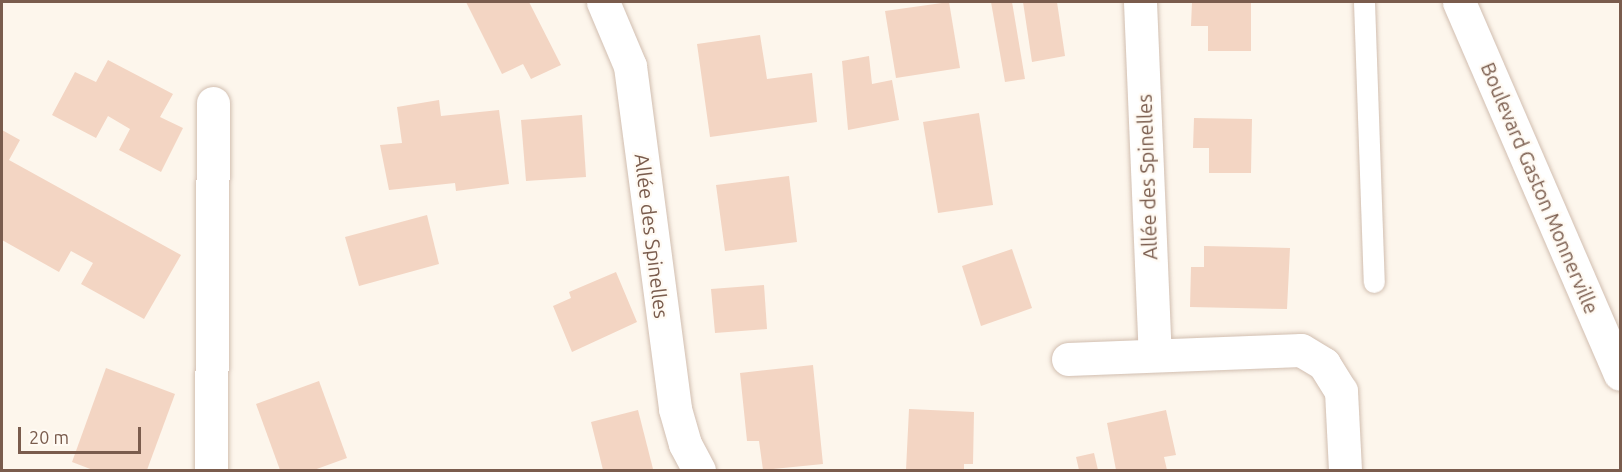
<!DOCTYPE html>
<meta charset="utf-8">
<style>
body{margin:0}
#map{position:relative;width:1622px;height:472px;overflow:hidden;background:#fdf6ec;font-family:Ubuntu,sans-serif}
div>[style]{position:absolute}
.building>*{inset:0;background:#f3d5c3}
.roads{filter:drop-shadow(0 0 2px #d1beb0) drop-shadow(0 0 2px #d1beb0)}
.lane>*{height:21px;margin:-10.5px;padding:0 10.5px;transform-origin:10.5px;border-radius:10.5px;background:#fff}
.street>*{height:33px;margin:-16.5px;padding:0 16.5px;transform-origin:16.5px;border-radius:16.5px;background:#fff}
.secondary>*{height:33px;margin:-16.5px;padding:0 16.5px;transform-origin:16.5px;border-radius:16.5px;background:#fff}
span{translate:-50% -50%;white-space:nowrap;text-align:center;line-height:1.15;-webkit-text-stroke:4.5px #fffaf3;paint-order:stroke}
.street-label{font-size:20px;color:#7a5c4d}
.frame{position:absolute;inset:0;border:3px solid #7a5c4d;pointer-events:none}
.scale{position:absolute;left:18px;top:427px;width:123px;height:27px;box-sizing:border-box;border:3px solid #7a5c4d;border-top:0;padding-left:8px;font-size:18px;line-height:21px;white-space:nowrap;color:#7a5c4d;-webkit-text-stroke:4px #fffaf3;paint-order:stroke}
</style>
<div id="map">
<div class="building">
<i style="clip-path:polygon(466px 2px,529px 2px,561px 65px,531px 79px,523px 64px,502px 74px)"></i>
<i style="clip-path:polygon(949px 2px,960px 68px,896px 78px,885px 11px)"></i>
<i style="clip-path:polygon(991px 2px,1012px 2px,1025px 79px,1005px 82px)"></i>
<i style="clip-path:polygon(1023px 2px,1057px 2px,1065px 56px,1032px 62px)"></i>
<i style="clip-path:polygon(1192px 2px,1251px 2px,1251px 51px,1208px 51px,1208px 26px,1191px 26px)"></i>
<i style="clip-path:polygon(760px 35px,767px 79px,812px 73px,817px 122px,710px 137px,697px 44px)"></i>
<i style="clip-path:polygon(869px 56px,872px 84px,892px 80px,899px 120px,848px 130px,842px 61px)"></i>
<i style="clip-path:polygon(108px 60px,173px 94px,160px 117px,183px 128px,161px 172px,119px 150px,130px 129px,108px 116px,96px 138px,52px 115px,75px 72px,96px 82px)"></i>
<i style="clip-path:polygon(439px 100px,441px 116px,499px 110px,509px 184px,456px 191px,455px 183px,389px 190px,380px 145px,402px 143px,397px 107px)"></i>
<i style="clip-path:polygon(979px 113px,993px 205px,938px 213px,923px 122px)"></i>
<i style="clip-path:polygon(582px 115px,586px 177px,526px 181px,521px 120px)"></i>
<i style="clip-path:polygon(1194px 118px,1252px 119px,1251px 173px,1209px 173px,1209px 148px,1193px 148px)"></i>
<i style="clip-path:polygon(2px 130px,20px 140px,9px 160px,181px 255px,144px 319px,81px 284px,93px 263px,71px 251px,59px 272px,2px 240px)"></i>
<i style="clip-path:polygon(789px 176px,797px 242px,725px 251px,716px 185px)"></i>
<i style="clip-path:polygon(427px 215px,439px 264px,359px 286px,345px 237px)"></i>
<i style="clip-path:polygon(1204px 246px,1290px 248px,1287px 309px,1190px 307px,1191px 267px,1204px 267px)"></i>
<i style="clip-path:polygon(1012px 249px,1032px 308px,981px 326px,962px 266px)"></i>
<i style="clip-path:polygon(616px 272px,637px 322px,572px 352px,553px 306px,571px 298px,569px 292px)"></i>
<i style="clip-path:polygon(764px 285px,767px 329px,715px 333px,711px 289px)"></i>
<i style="clip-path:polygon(813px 365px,823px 464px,763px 470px,759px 441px,747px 441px,740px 373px)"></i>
<i style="clip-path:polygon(106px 368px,175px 394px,147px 470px,93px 470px,72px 462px)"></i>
<i style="clip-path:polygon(319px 381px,347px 458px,314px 470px,280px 470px,256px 404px)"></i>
<i style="clip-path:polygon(909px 409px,974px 412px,973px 464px,964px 464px,964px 470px,906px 470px)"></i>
<i style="clip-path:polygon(638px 410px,653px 469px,603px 470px,591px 422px)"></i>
<i style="clip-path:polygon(1166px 410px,1176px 455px,1164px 457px,1167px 470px,1116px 470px,1107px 423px)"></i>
<i style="clip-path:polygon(1094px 453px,1098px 470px,1079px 470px,1076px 457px)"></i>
</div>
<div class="roads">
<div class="lane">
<i style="left:1364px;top:2px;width:280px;rotate:88deg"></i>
</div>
<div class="street">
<i style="left:603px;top:2px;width:69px;rotate:67.1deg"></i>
<i style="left:630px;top:66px;width:346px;rotate:82.5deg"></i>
<i style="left:675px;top:409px;width:36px;rotate:74deg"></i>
<i style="left:685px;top:444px;width:30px;rotate:62deg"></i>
<i style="left:1140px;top:2px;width:351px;rotate:87.6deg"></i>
<i style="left:1068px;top:359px;width:233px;rotate:-2.2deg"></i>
<i style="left:1301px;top:350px;width:27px;rotate:31deg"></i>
<i style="left:1324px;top:364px;width:32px;rotate:58deg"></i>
<i style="left:1341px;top:391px;width:79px;rotate:87.1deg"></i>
<i style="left:211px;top:470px;width:367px;rotate:-89.7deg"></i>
</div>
<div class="secondary">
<i style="left:1459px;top:2px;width:405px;rotate:66.6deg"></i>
</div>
</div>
<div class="street-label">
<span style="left:1147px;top:177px;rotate:-92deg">Allée des Spinelles</span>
<span style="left:1540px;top:188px;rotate:67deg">Boulevard Gaston Monnerville</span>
<span style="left:652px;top:236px;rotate:83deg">Allée des Spinelles</span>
</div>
<div class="frame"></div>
<div class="scale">20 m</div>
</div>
